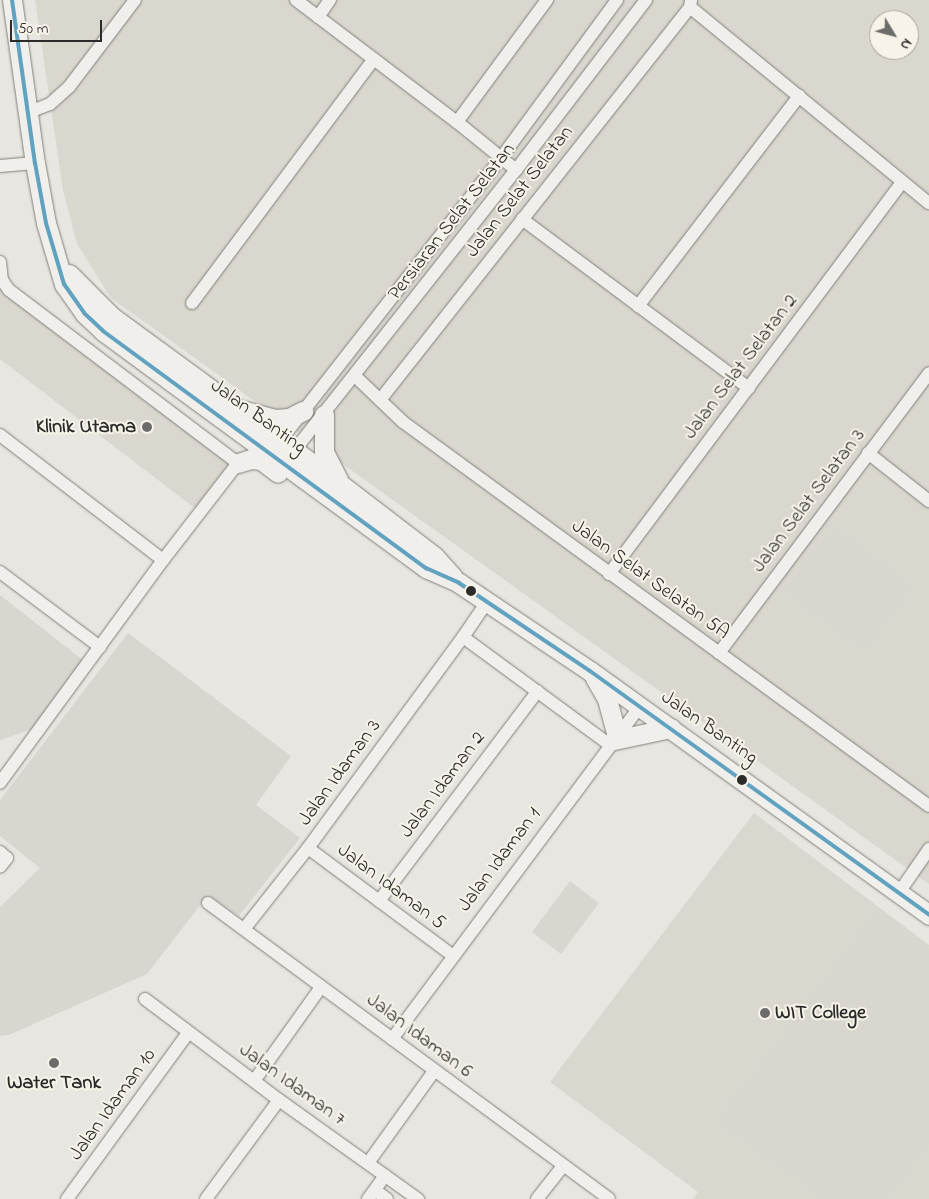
<!DOCTYPE html>
<style>
body{margin:0}
#map{position:relative;width:929px;height:1199px;overflow:hidden;background:#e8e6e0;font-family:"Indie Flower",sans-serif}
div>[style]{position:absolute}
.built>*{inset:0;background:#dad7cf}
.green>*{inset:0;background:#d8d6ce}
.roads{filter:drop-shadow(0 0 1px #807f7c) drop-shadow(0 0 1px #807f7c)}
.street>*{height:12px;margin:-6px;padding:0 6px;transform-origin:6px;border-radius:6px;background:#f0efeb}
.secondary>*{height:19px;margin:-9.5px;padding:0 9.5px;transform-origin:9.5px;border-radius:9.5px;background:#f0efeb}
.bus-1>*{height:4px;margin:-2px;padding:0 2px;transform-origin:2px;border-radius:2px;background:#60a2c0}
.dots>*{width:14px;height:14px;translate:-50% -50%;box-sizing:border-box;border:2px solid #f7f3e8;border-radius:50%}
span{translate:-50% -50%;white-space:nowrap;text-align:center;line-height:1.15;-webkit-text-stroke:4px #f7f3e8;paint-order:stroke}
.street-label{font-size:20px;color:#2b2b2b}
.poi-label{font-size:20px;color:#2b2b2b;font-weight:700}
.right{translate:-100% -50%;text-align:right}
.left{translate:0 -50%;text-align:left}
.north{position:absolute;left:869px;top:10px;width:50px;height:50px;box-sizing:border-box;background:#f7f3e8;border:1px solid #a5a39c;border-radius:50%;rotate:127deg;font-size:14px;font-weight:700;line-height:20px;text-align:center;color:#2b2b2b}
.north::after{content:'';display:block;margin:auto;width:18px;height:22px;background:#6d6c6a;clip-path:polygon(50% 0,100% 100%,50% 72%,0 100%)}
.scale{position:absolute;left:10px;top:20px;width:92px;height:22px;box-sizing:border-box;border:2px solid #2b2b2b;border-top:0;padding-left:6px;font-size:15px;line-height:18px;white-space:nowrap;color:#2b2b2b;-webkit-text-stroke:4px #f7f3e8;paint-order:stroke}
</style>
<div id="map">
<div class="built">
<i style="clip-path:polygon(evenodd,35px 0,929px 0,929px 884px,111px 298px,77px 244px,63px 190px,35px 0,879px 20px,909px 20px,909px 50px,879px 50px,879px 20px)"></i>
<i style="clip-path:polygon(0 285px,231px 465px,196px 509px,0 359px)"></i>
<i style="clip-path:polygon(754px 813px,929px 945px,929px 1199px,693px 1199px,698px 1192px,550px 1082px)"></i>
</div>
<div class="green">
<i style="clip-path:polygon(834px 528px,912px 587px,865px 649px,785px 590px)"></i>
<i style="clip-path:polygon(0 595px,84px 661px,32px 729px,0 740px)"></i>
<i style="clip-path:polygon(128px 633px,291px 756px,256px 805px,300px 838px,239px 916px,208px 895px,147px 974px,9px 1035px,0 1036px,0 907px,40px 868px,0 836px,0 800px)"></i>
<i style="clip-path:polygon(570px 881px,599px 903px,561px 954px,532px 932px)"></i>
<i style="clip-path:polygon(876px 914px,929px 953px,929px 1143px,886px 1199px,826px 1199px,719px 1120px)"></i>
</div>
<div class="roads">
<div class="street">
<i style="left:296px;top:0;width:202px;rotate:37.2deg"></i>
<i style="left:457px;top:122px;width:76px;rotate:39.1deg"></i>
<i style="left:691px;top:0;width:7px;rotate:98deg"></i>
<i style="left:690px;top:7px;width:309px;rotate:39.4deg"></i>
<i style="left:318px;top:17px;width:21px;rotate:-55deg"></i>
<i style="left:29px;top:112px;width:22px;rotate:-21deg"></i>
<i style="left:50px;top:104px;width:25px;rotate:-42deg"></i>
<i style="left:69px;top:87px;width:109px;rotate:-52.8deg"></i>
<i style="left:457px;top:122px;width:152px;rotate:-53.6deg"></i>
<i style="left:0;top:166px;width:35px;rotate:-5deg"></i>
<i style="left:522px;top:219px;width:283px;rotate:36.7deg"></i>
<i style="left:0;top:262px;width:18px;rotate:84deg"></i>
<i style="left:2px;top:280px;width:12px;rotate:55deg"></i>
<i style="left:9px;top:290px;width:287px;rotate:37.1deg"></i>
<i style="left:238px;top:463px;width:123px;rotate:127.7deg"></i>
<i style="left:163px;top:560px;width:276px;rotate:126.2deg"></i>
<i style="left:192px;top:303px;width:304px;rotate:-53.3deg"></i>
<i style="left:638px;top:306px;width:265px;rotate:-52.5deg"></i>
<i style="left:355px;top:376px;width:66px;rotate:43.8deg"></i>
<i style="left:403px;top:422px;width:651px;rotate:36.13deg"></i>
<i style="left:380px;top:400px;width:501px;rotate:-51.73deg"></i>
<i style="left:0;top:435px;width:205px;rotate:37.5deg"></i>
<i style="left:276px;top:446px;width:365px;rotate:-52deg"></i>
<i style="left:501px;top:158px;width:196px;rotate:-53.7deg"></i>
<i style="left:868px;top:453px;width:78px;rotate:38.2deg"></i>
<i style="left:290px;top:456px;width:365px;rotate:-51.7deg"></i>
<i style="left:516px;top:170px;width:214px;rotate:-52.6deg"></i>
<i style="left:0;top:572px;width:125px;rotate:36.9deg"></i>
<i style="left:609px;top:574px;width:489px;rotate:-53.2deg"></i>
<i style="left:463px;top:637px;width:42px;rotate:-55.6deg"></i>
<i style="left:719px;top:653px;width:350px;rotate:-53.1deg"></i>
<i style="left:308px;top:848px;width:179px;rotate:36.6deg"></i>
<i style="left:0;top:852px;width:9px;rotate:41deg"></i>
<i style="left:7px;top:858px;width:11px;rotate:128deg"></i>
<i style="left:898px;top:894px;width:55px;rotate:-55.4deg"></i>
<i style="left:379px;top:901px;width:263px;rotate:-52.9deg"></i>
<i style="left:208px;top:903px;width:498px;rotate:36.4deg"></i>
<i style="left:244px;top:929px;width:103px;rotate:-51.7deg"></i>
<i style="left:308px;top:848px;width:262px;rotate:-53.7deg"></i>
<i style="left:463px;top:637px;width:182px;rotate:36.3deg"></i>
<i style="left:145px;top:999px;width:168px;rotate:37deg"></i>
<i style="left:279px;top:1100px;width:171px;rotate:35.5deg"></i>
<i style="left:392px;top:1039px;width:415px;rotate:-53.3deg"></i>
<i style="left:254px;top:1081px;width:115px;rotate:-54.5deg"></i>
<i style="left:368px;top:1163px;width:113px;rotate:-54.3deg"></i>
<i style="left:375px;top:1190px;width:15px;rotate:37deg"></i>
<i style="left:67px;top:1199px;width:205px;rotate:-53.9deg"></i>
<i style="left:206px;top:1199px;width:123px;rotate:-53.6deg"></i>
<i style="left:368px;top:1199px;width:29px;rotate:-54deg"></i>
<i style="left:537px;top:1199px;width:42px;rotate:-51.8deg"></i>
</div>
<div class="secondary">
<i style="left:12px;top:0;width:165px;rotate:82deg"></i>
<i style="left:35px;top:163px;width:61px;rotate:79.6deg"></i>
<i style="left:46px;top:223px;width:64px;rotate:73.6deg"></i>
<i style="left:64px;top:284px;width:35px;rotate:55deg"></i>
<i style="left:84px;top:313px;width:26px;rotate:43deg"></i>
<i style="left:103px;top:331px;width:81px;rotate:36.4deg"></i>
<i style="left:168px;top:379px;width:320px;rotate:36.2deg"></i>
<i style="left:426px;top:568px;width:36px;rotate:24deg"></i>
<i style="left:459px;top:583px;width:158px;rotate:33.9deg"></i>
<i style="left:590px;top:671px;width:418px;rotate:35.7deg"></i>
<i style="left:69px;top:274px;width:61px;rotate:45deg"></i>
<i style="left:112px;top:317px;width:283px;rotate:36.2deg"></i>
<i style="left:340px;top:484px;width:118px;rotate:37.5deg"></i>
<i style="left:434px;top:556px;width:28px;rotate:48deg"></i>
<i style="left:245px;top:411px;width:30px;rotate:15deg"></i>
<i style="left:274px;top:419px;width:15px;rotate:-4deg"></i>
<i style="left:289px;top:418px;width:16px;rotate:-27deg"></i>
<i style="left:324px;top:415px;width:37px;rotate:90deg"></i>
<i style="left:324px;top:452px;width:31px;rotate:63deg"></i>
<i style="left:238px;top:463px;width:14px;rotate:-17deg"></i>
<i style="left:251px;top:459px;width:10px;rotate:6deg"></i>
<i style="left:261px;top:460px;width:21px;rotate:37deg"></i>
<i style="left:595px;top:678px;width:24px;rotate:60deg"></i>
<i style="left:607px;top:699px;width:39px;rotate:75deg"></i>
<i style="left:614px;top:740px;width:58px;rotate:-11.9deg"></i>
</div>
</div>
<div class="bus-1">
<i style="left:12px;top:0;width:165px;rotate:82deg"></i>
<i style="left:35px;top:163px;width:61px;rotate:79.6deg"></i>
<i style="left:46px;top:223px;width:64px;rotate:73.6deg"></i>
<i style="left:64px;top:284px;width:35px;rotate:55deg"></i>
<i style="left:84px;top:313px;width:26px;rotate:43deg"></i>
<i style="left:103px;top:331px;width:401px;rotate:36.3deg"></i>
<i style="left:426px;top:568px;width:36px;rotate:24deg"></i>
<i style="left:459px;top:583px;width:158px;rotate:33.9deg"></i>
<i style="left:590px;top:671px;width:418px;rotate:35.7deg"></i>
</div>
<div class="dots">
<i style="left:147px;top:427px;background:#6d6c6a"></i>
<i style="left:471px;top:591px;background:#2b2b2b"></i>
<i style="left:742px;top:780px;background:#2b2b2b"></i>
<i style="left:765px;top:1013px;background:#6d6c6a"></i>
<i style="left:54px;top:1063px;background:#6d6c6a"></i>
</div>
<div class="street-label">
<span style="left:520px;top:192px;rotate:-52deg">Jalan Selat Selatan</span>
<span style="left:452px;top:222px;rotate:-52deg">Persiaran Selat Selatan</span>
<span style="left:741px;top:367px;rotate:-53deg">Jalan Selat Selatan 2</span>
<span style="left:258px;top:417px;rotate:36deg">Jalan Banting</span>
<span style="left:809px;top:501px;rotate:-53deg">Jalan Selat Selatan 3</span>
<span style="left:650px;top:580px;rotate:36deg">Jalan Selat Selatan 5A</span>
<span style="left:709px;top:728px;rotate:35deg">Jalan Banting</span>
<span style="left:340px;top:773px;rotate:-54deg">Jalan Idaman 3</span>
<span style="left:443px;top:785px;rotate:-53deg">Jalan Idaman 2</span>
<span style="left:500px;top:860px;rotate:-53deg">Jalan Idaman 1</span>
<span style="left:391px;top:887px;rotate:37deg">Jalan Idaman 5</span>
<span style="left:419px;top:1036px;rotate:37deg">Jalan Idaman 6</span>
<span style="left:292px;top:1085px;rotate:36deg">Jalan Idaman 7</span>
<span style="left:113px;top:1105px;rotate:-54deg">Jalan Idaman 10</span>
</div>
<div class="poi-label">
<span class="right" style="left:136px;top:427px">Klinik Utama</span>
<span class="left" style="left:775px;top:1013px">WIT College</span>
<span style="left:54px;top:1083px">Water Tank</span>
</div>
<div class="north">N</div>
<div class="scale">50 m</div>
</div>
